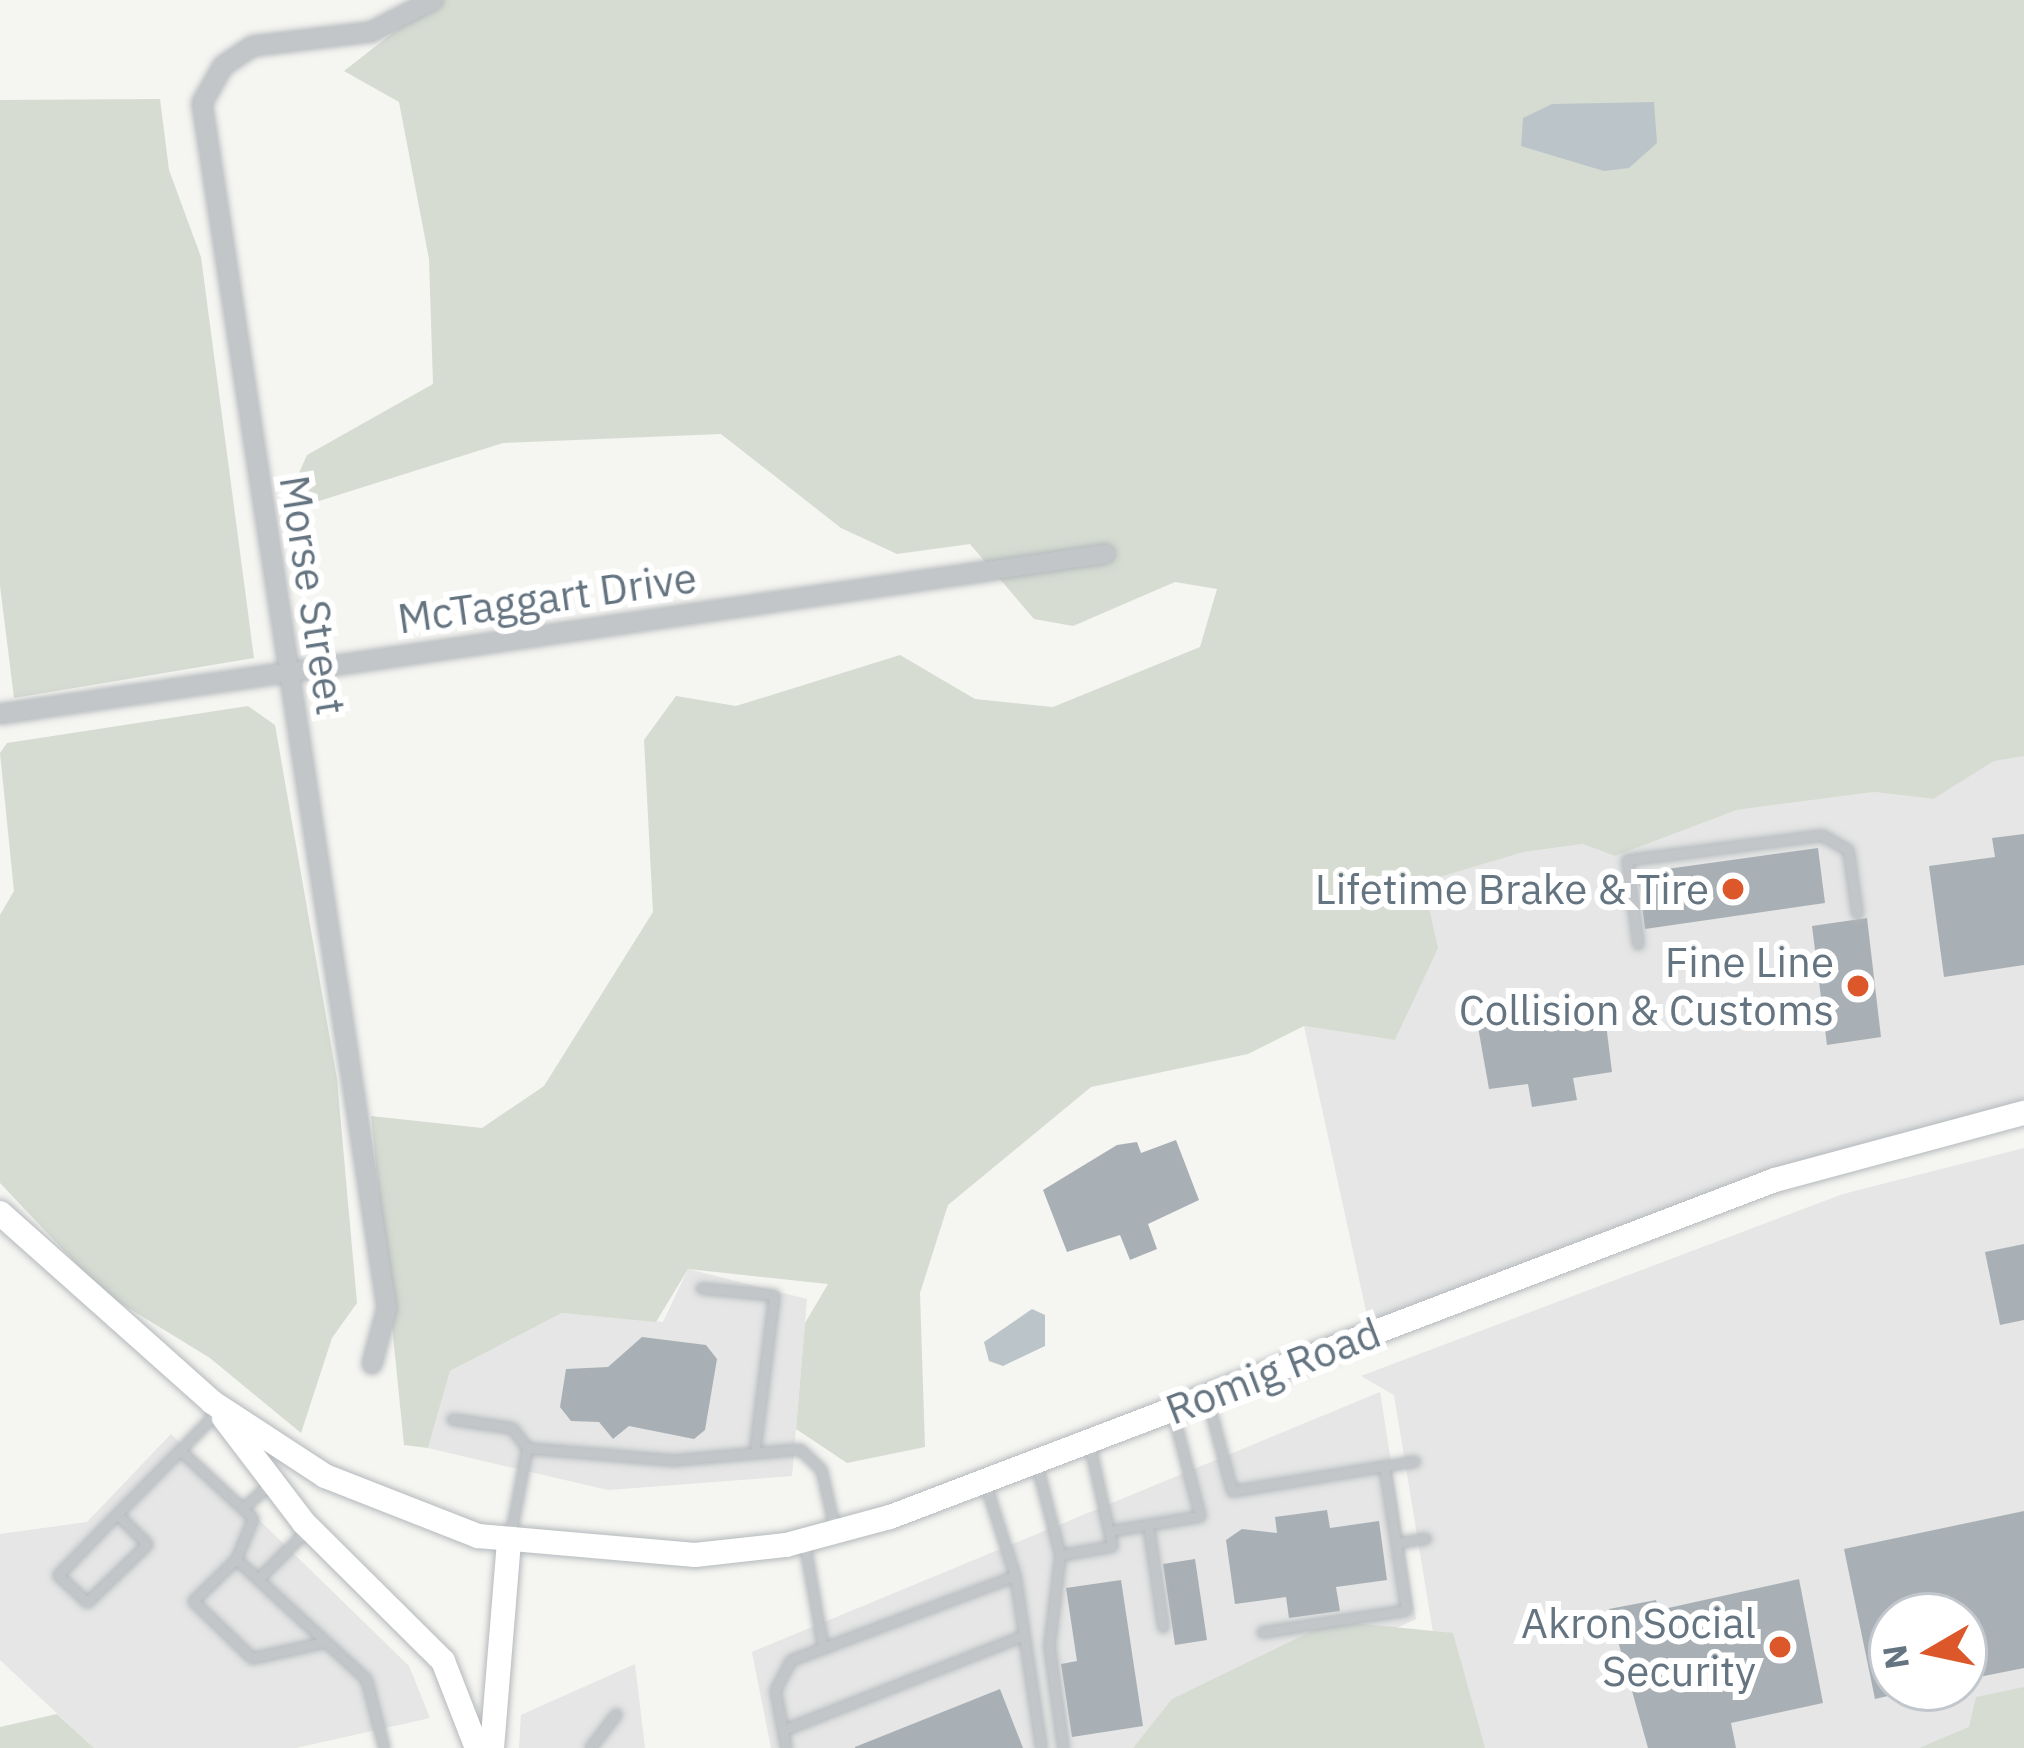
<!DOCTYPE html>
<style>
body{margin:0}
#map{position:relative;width:2024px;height:1748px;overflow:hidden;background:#f5f5f1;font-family:"IBM Plex Sans",sans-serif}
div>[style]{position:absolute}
.built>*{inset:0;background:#e5e6e5}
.green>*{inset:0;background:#d6dcd2}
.water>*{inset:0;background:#bbc5c9}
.building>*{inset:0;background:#a9b0b5}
.roads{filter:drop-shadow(0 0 3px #b5b9bd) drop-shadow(0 0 3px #b5b9bd)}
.lane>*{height:9px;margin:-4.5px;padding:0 4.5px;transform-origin:4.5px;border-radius:4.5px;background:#c3c6c9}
.street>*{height:18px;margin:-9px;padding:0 9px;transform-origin:9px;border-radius:9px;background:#c3c6c9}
.secondary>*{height:24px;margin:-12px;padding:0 12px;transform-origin:12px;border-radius:12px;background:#fff}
.dots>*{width:33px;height:33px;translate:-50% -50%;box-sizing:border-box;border:6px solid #fff;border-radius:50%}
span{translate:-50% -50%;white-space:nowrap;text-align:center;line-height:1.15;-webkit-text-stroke:12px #fff;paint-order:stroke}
.street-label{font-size:42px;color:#657481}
.poi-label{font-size:42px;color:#657481}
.right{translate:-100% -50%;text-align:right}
.north{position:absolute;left:1868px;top:1592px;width:120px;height:120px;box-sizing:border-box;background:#fff;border:3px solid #c1c7cd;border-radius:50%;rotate:261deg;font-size:33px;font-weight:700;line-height:48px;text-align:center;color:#657481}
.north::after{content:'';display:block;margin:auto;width:42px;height:54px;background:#dc572a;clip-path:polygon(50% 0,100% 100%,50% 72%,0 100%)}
</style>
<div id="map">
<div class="built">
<i style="clip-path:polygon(2024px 756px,2024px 1113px,1932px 1133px,1371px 1334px,1304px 1026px,1395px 1040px,1437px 948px,1422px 882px,1524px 852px,1584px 844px,1615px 856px,1737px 810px,1874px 792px,1932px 799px,1995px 760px)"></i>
<i style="clip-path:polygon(evenodd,2024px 1148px,2024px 1709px,1919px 1748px,1452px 1748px,1394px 1395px,1361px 1376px,1843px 1194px,2024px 1148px,1892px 1616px,1964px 1616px,1964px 1688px,1892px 1688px,1892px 1616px)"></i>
<i style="clip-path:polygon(688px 1269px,807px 1299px,792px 1476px,608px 1490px,428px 1448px,450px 1371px,562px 1313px,663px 1322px)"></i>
<i style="clip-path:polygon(1380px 1392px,1416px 1619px,1138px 1748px,771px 1748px,752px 1652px)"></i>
<i style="clip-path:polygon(171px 1434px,409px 1666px,430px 1718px,296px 1748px,94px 1748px,0 1660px,0 1534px,87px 1522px)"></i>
<i style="clip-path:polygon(635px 1664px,645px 1748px,519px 1748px,521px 1715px)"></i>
</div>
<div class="green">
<i style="clip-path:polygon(435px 0,2024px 0,2024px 756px,1994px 761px,1933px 799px,1874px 792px,1737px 810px,1615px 856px,1583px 844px,1524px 852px,1423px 882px,1438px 948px,1395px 1040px,1304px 1026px,1248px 1054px,1091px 1087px,948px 1205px,920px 1293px,925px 1447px,847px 1463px,796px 1429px,805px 1323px,828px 1284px,688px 1269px,656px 1322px,562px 1313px,450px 1371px,428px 1448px,404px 1445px,371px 1116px,482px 1128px,544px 1086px,653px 912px,644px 740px,676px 696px,736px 706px,900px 655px,975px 699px,1053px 707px,1200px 647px,1217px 589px,1175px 582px,1073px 626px,1034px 619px,970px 544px,897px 554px,841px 528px,721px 434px,503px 443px,281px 513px,307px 455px,433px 384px,429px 259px,399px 102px,344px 71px)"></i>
<i style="clip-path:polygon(160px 99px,169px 170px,201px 257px,254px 658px,14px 698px,0 586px,0 100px)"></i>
<i style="clip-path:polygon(248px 706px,275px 725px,337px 1079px,357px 1303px,332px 1338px,301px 1433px,210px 1358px,104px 1293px,0 1183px,0 915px,14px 891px,0 753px,7px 743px)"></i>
<i style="clip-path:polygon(1333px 1621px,1453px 1633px,1485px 1748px,1133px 1748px,1172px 1699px)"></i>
<i style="clip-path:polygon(2024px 1687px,2024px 1748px,1919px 1748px,1969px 1727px,1976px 1697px)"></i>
<i style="clip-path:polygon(57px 1714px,94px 1748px,0 1748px,0 1727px)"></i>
</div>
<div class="water">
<i style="clip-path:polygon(1654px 102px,1657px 143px,1629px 168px,1604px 171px,1521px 146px,1523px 118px,1552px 104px)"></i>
<i style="clip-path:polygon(1032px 1309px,1045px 1315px,1045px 1346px,1003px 1366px,989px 1361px,984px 1342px)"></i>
</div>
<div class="building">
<i style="clip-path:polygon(2024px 834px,2024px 965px,1944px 977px,1929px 866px,1995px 857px,1992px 838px)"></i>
<i style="clip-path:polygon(1818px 848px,1825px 903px,1645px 929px,1638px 873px)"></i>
<i style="clip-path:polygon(1867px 918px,1881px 1037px,1827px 1045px,1812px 926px)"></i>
<i style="clip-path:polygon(1604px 1008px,1612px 1072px,1573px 1078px,1577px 1100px,1532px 1107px,1528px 1084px,1489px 1089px,1478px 1027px)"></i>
<i style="clip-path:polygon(1176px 1140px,1199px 1200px,1148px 1224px,1157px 1249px,1130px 1260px,1120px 1235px,1067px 1252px,1043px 1190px,1117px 1145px,1137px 1142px,1141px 1153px)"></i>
<i style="clip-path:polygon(2024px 1244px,2024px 1320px,2000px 1325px,1985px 1252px)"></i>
<i style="clip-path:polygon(642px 1337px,706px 1345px,717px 1359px,705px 1430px,694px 1439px,629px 1426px,613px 1439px,599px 1422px,571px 1421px,560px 1407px,566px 1369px,608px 1367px)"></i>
<i style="clip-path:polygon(1327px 1510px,1330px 1528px,1379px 1521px,1387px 1580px,1336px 1587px,1340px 1611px,1289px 1618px,1286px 1597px,1235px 1604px,1226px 1540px,1242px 1529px,1277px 1533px,1275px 1517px)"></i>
<i style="clip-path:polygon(2024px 1511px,2024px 1668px,1964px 1680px,1964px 1616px,1892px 1616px,1892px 1695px,1875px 1699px,1844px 1549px)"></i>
<i style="clip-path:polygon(1195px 1559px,1207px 1640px,1175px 1645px,1163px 1564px)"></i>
<i style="clip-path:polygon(1799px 1579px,1823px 1703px,1731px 1723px,1736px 1748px,1648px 1748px,1609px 1609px,1656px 1600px,1659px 1610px)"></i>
<i style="clip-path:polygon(1121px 1580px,1143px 1726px,1072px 1737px,1061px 1664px,1077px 1661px,1066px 1588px)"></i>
<i style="clip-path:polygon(1000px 1689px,1023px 1748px,855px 1748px,855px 1747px)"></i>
</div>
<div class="roads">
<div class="lane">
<i style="left:1638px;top:944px;width:85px;rotate:-97.5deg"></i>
<i style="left:1627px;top:860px;width:197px;rotate:-7.3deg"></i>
<i style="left:1822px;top:835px;width:30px;rotate:30deg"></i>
<i style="left:1848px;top:850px;width:64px;rotate:81.9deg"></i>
<i style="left:701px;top:1288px;width:73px;rotate:5.5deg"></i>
<i style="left:774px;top:1295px;width:153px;rotate:97.1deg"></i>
<i style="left:1208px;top:1401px;width:93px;rotate:75.1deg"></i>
<i style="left:1232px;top:1491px;width:185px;rotate:-9.3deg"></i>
<i style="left:218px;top:1411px;width:54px;rotate:134.3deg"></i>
<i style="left:180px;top:1450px;width:100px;rotate:43deg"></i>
<i style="left:253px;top:1518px;width:44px;rotate:112.5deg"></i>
<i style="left:236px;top:1559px;width:60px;rotate:135.7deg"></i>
<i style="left:193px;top:1601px;width:82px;rotate:44deg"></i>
<i style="left:252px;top:1658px;width:75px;rotate:-12.4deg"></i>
<i style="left:452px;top:1419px;width:61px;rotate:8.5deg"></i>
<i style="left:512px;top:1428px;width:25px;rotate:53deg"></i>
<i style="left:527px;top:1448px;width:91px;rotate:100.8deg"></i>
<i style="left:527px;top:1448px;width:146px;rotate:4.7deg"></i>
<i style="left:673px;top:1460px;width:127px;rotate:-5deg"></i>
<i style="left:800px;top:1449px;width:29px;rotate:44deg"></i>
<i style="left:821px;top:1469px;width:63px;rotate:77.1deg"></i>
<i style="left:1037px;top:1466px;width:92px;rotate:75.5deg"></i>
<i style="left:1060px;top:1555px;width:53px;rotate:-9.8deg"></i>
<i style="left:1112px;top:1546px;width:107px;rotate:-102.5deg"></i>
<i style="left:1384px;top:1466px;width:78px;rotate:81.1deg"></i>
<i style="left:1396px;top:1543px;width:30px;rotate:-9deg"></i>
<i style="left:243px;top:1508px;width:36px;rotate:-42deg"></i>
<i style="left:117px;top:1514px;width:42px;rotate:45deg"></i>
<i style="left:147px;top:1544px;width:83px;rotate:136deg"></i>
<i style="left:87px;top:1602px;width:40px;rotate:-137deg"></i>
<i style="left:58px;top:1575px;width:85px;rotate:-46deg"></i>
<i style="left:117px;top:1514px;width:90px;rotate:-45.5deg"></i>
<i style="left:1148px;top:1525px;width:103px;rotate:81.6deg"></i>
<i style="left:1115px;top:1530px;width:86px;rotate:-9.4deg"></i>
<i style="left:1200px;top:1516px;width:106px;rotate:-104.8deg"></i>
<i style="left:804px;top:1541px;width:109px;rotate:79.9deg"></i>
<i style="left:1060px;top:1555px;width:92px;rotate:96.9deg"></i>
<i style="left:1049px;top:1646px;width:103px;rotate:82.2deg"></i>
<i style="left:236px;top:1559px;width:177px;rotate:42.7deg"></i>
<i style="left:366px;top:1679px;width:71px;rotate:75.4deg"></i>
<i style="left:1015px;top:1576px;width:174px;rotate:81.4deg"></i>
<i style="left:258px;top:1579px;width:72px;rotate:-45deg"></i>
<i style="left:1262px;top:1632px;width:146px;rotate:-8.7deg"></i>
<i style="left:1406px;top:1610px;width:68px;rotate:-98.5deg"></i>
<i style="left:783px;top:1730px;width:259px;rotate:-21.5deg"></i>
<i style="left:590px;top:1748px;width:43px;rotate:-52.6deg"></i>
<i style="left:786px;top:1748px;width:59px;rotate:-100.7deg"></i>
<i style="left:775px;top:1690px;width:34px;rotate:-62deg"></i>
<i style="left:791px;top:1660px;width:239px;rotate:-20.6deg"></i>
<i style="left:1015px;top:1576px;width:98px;rotate:-107.9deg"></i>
</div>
<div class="street">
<i style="left:0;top:714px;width:1117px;rotate:-8.24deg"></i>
<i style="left:372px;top:1364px;width:58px;rotate:-75deg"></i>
<i style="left:387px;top:1308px;width:1219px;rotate:-98.73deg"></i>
<i style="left:202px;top:103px;width:43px;rotate:-60.4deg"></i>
<i style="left:223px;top:66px;width:36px;rotate:-34deg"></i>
<i style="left:253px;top:46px;width:119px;rotate:-6.8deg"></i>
<i style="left:371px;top:32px;width:70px;rotate:-27.3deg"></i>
</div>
<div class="secondary">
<i style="left:0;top:1213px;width:284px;rotate:41.7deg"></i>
<i style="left:212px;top:1402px;width:135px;rotate:33.2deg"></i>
<i style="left:325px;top:1476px;width:164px;rotate:21.4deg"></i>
<i style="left:478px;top:1536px;width:218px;rotate:5deg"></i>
<i style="left:695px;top:1555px;width:92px;rotate:-6.3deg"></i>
<i style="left:786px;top:1545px;width:108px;rotate:-15.1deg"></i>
<i style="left:890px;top:1517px;width:947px;rotate:-20.85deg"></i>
<i style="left:1775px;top:1180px;width:258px;rotate:-15.1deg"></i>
<i style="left:224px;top:1418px;width:132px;rotate:52.7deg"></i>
<i style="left:304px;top:1523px;width:196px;rotate:44.8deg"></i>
<i style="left:443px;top:1661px;width:93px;rotate:68.7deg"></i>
<i style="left:492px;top:1748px;width:207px;rotate:-85.3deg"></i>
</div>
</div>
<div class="dots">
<i style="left:1733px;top:889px;background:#dc572a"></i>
<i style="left:1858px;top:986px;background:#dc572a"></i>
<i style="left:1780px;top:1647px;background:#dc572a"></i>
</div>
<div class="street-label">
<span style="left:313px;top:595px;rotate:81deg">Morse Street</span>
<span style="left:547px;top:598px;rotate:-8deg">McTaggart Drive</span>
<span style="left:1273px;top:1371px;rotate:-21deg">Romig Road</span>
</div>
<div class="poi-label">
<span class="right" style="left:1709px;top:889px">Lifetime Brake &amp; Tire</span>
<span class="right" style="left:1834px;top:986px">Fine Line<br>Collision &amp; Customs</span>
<span class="right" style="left:1756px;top:1647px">Akron Social<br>Security</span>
</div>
<div class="north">N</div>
</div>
